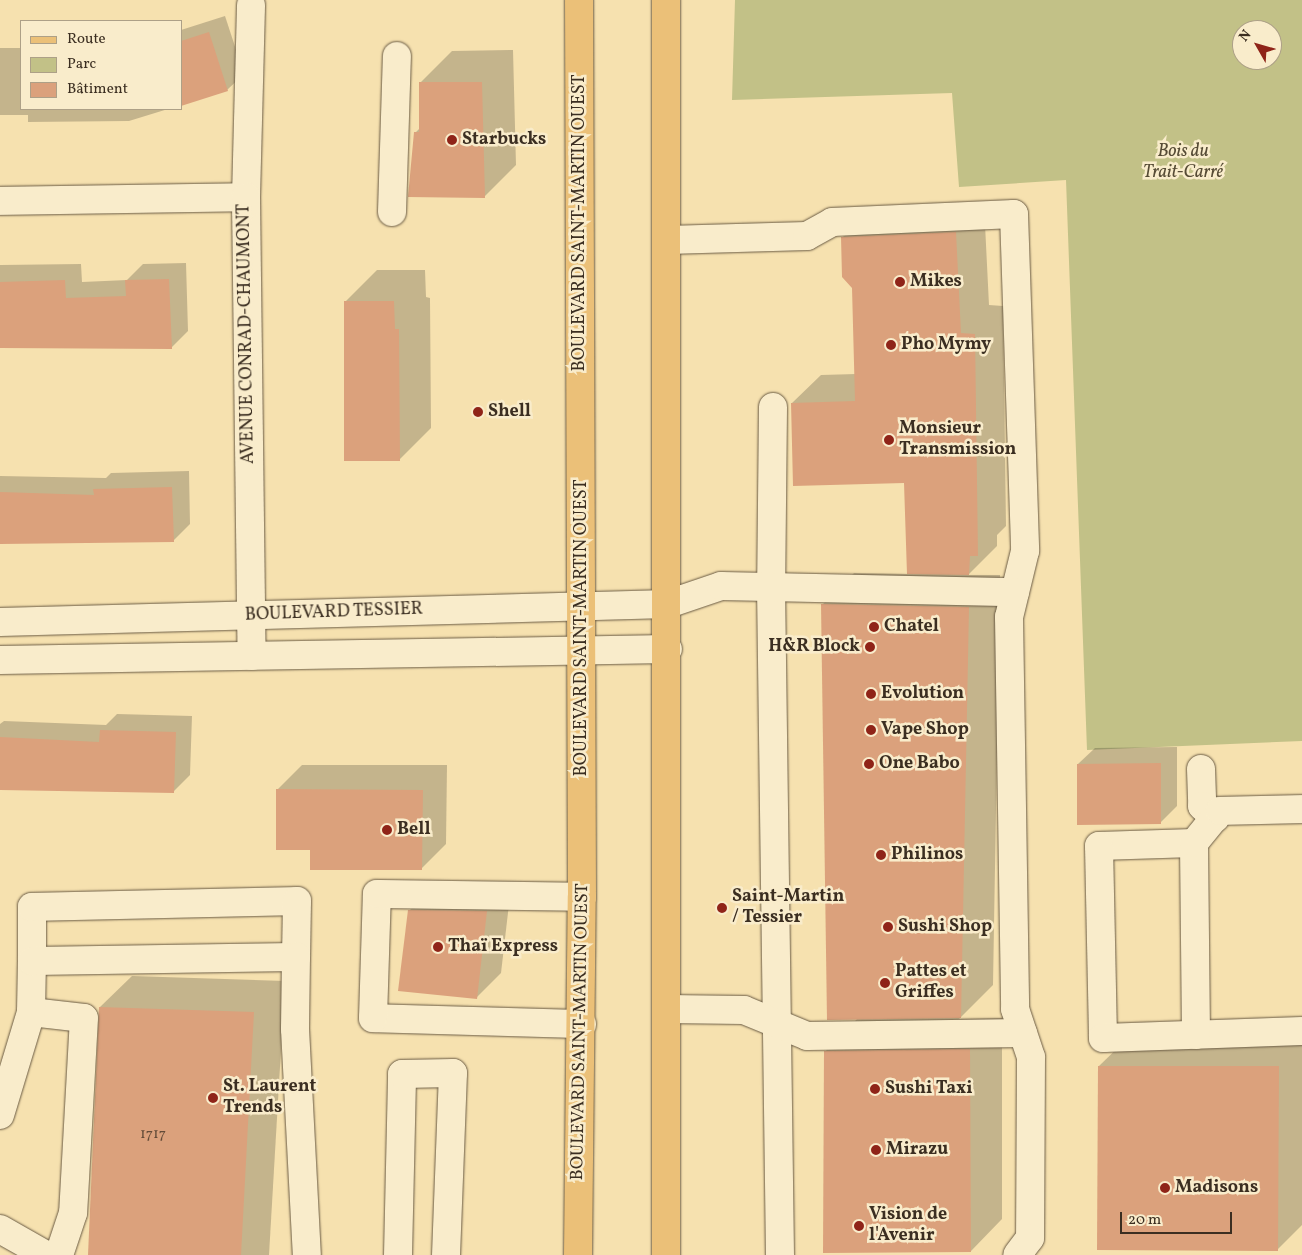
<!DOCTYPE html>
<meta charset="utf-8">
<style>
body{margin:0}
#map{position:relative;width:1302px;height:1255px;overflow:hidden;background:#f6e1af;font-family:Vollkorn,serif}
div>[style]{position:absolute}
.green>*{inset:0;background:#c2c187}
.shadow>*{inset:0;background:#0003}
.building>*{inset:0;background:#dba17c}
.roads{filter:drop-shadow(0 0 1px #6a5b44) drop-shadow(0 0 1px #6a5b44)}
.minor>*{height:28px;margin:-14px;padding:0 14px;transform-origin:14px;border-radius:14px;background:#f9eccb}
.major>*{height:28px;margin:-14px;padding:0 14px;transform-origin:14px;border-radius:14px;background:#ebc078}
.dots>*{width:14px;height:14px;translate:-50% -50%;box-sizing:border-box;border:2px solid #f9eccb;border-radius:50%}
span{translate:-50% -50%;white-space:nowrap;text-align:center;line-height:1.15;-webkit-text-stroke:5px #f9eccb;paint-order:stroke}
.number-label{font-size:15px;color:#634b38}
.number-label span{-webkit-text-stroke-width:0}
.poi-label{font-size:18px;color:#3b2e21;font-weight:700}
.left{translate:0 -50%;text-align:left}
.right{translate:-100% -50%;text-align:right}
.park-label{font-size:18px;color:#564b35;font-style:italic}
.street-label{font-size:18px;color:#3b2e21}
.legend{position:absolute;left:20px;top:20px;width:162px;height:90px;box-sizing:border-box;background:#f9eccb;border:1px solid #ada087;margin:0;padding:6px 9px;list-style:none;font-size:15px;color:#3b2e21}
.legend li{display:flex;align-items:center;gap:10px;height:25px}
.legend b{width:25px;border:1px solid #ada087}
.north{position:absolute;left:1232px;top:20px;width:50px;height:50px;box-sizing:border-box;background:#f9eccb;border:1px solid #ada087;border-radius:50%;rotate:308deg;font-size:14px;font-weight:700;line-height:20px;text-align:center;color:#3b2e21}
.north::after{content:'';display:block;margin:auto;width:18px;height:22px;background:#8f2418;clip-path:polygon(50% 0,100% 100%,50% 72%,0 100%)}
.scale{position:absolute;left:1120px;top:1212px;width:112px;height:22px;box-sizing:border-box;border:2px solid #3b2e21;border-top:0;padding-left:6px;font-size:15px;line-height:18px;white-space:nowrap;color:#3b2e21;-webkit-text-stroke:4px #f9eccb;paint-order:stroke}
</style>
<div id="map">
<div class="green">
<i style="clip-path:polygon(evenodd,735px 0,1302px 0,1302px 741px,1087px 750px,1066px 180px,959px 187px,952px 93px,732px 100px,735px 0,1242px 30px,1272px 30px,1272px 60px,1242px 60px,1242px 30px)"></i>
</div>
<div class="shadow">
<i style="clip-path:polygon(225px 16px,244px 74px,227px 90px,181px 105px,181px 30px)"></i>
<i style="clip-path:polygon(0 48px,21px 48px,21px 109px,168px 109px,129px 121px,28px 122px,28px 115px,0 115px)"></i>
<i style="clip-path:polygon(513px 50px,516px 165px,484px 197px,415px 133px,420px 128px,420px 83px,452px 51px)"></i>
<i style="clip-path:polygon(984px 204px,989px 305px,1003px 306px,1006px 526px,997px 535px,997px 546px,968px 575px,1000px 575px,993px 985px,959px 1019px,1002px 1018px,1002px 1219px,971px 1251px,825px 1052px,858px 1018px,823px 604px,854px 573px,908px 574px,906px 481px,792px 403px,821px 375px,856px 374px,853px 288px,842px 238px,871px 209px)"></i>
<i style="clip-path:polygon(186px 263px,188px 331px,171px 348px,0 347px,0 265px,81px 264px,82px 282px,127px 280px,143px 264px)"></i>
<i style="clip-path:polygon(377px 270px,425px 270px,426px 297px,430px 298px,431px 428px,399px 460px,345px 302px)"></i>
<i style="clip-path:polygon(189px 471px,190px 524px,173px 541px,0 541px,0 476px,106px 478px,111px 473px)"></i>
<i style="clip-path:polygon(117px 714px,192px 716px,190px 775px,173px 792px,0 788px,0 724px,4px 721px,106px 725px)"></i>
<i style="clip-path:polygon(1177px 747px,1177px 806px,1160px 823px,1078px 764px,1095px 748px)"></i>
<i style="clip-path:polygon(302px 765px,447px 765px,446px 844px,421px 869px,311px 849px,278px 789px)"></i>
<i style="clip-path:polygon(434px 886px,511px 887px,501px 973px,476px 998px,409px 911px)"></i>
<i style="clip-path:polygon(132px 976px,285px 981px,269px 1255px,89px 1255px,100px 1007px)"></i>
<i style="clip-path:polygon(1131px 1035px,1302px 1035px,1302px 1225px,1277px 1250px,1099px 1066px)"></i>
</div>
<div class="building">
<i style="clip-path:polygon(209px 32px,228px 91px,181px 106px,181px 41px)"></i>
<i style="clip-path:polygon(419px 82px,482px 82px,485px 198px,408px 197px,414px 132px,419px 132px)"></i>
<i style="clip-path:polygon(956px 232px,961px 333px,975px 334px,978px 556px,970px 556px,969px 575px,907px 574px,904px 483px,793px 486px,791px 403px,855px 401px,852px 288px,842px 277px,841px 237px)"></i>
<i style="clip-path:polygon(169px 279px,172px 349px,0 348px,0 282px,65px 280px,66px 298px,126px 296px,125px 280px)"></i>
<i style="clip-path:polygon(344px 301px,394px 301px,395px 329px,399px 329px,400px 461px,344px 461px)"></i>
<i style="clip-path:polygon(172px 487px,174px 542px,0 544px,0 492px,94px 495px,93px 489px)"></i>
<i style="clip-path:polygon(821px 604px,969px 607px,961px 1018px,827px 1020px)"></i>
<i style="clip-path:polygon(100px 730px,176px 732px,174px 793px,0 790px,0 737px,99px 742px)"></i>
<i style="clip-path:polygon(1161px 763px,1161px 824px,1077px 825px,1077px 764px)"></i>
<i style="clip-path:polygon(276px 789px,423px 790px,422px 870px,310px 870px,310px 850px,276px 850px)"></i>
<i style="clip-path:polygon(408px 910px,487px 911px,477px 999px,398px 991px)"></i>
<i style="clip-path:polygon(99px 1007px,254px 1012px,241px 1255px,88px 1255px)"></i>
<i style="clip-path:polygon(961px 1049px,970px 1049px,971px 1252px,823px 1253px,824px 1051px)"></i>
<i style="clip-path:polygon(1098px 1066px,1279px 1066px,1278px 1251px,1097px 1250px)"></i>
</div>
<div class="roads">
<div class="minor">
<i style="left:246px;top:197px;width:192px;rotate:-88.5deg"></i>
<i style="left:0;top:201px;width:246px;rotate:-0.9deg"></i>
<i style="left:246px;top:197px;width:459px;rotate:89.3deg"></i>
<i style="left:392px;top:212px;width:156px;rotate:-88.2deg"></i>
<i style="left:667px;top:240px;width:140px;rotate:-1.6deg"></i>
<i style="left:807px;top:236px;width:29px;rotate:-29deg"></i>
<i style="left:832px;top:222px;width:182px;rotate:-2.5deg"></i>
<i style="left:1014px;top:214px;width:337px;rotate:88.1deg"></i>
<i style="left:1025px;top:551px;width:68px;rotate:103.6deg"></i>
<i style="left:1009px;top:617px;width:392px;rotate:89.1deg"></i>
<i style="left:1015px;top:1009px;width:51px;rotate:71.6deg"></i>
<i style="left:1031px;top:1057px;width:181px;rotate:90.3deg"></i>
<i style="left:1030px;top:1238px;width:21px;rotate:127deg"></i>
<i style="left:773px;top:407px;width:179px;rotate:90.6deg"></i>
<i style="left:771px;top:586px;width:669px;rotate:89.23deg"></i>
<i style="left:0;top:622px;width:668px;rotate:-1.54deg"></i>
<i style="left:668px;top:604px;width:56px;rotate:-18.8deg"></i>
<i style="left:721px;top:586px;width:294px;rotate:1.2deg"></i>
<i style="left:0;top:660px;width:668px;rotate:-0.94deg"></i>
<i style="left:1201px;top:769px;width:37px;rotate:88deg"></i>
<i style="left:1202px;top:806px;width:18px;rotate:43deg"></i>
<i style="left:1194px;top:843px;width:95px;rotate:178.2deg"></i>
<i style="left:1099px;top:846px;width:192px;rotate:88.8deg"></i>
<i style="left:1103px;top:1038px;width:199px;rotate:-2deg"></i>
<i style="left:32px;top:961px;width:54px;rotate:-90deg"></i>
<i style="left:32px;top:907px;width:265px;rotate:-1.3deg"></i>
<i style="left:297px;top:901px;width:56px;rotate:91deg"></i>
<i style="left:667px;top:1009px;width:77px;rotate:0.7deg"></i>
<i style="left:744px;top:1010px;width:68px;rotate:22.4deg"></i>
<i style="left:807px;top:1036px;width:216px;rotate:-0.8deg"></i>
<i style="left:31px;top:1012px;width:53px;rotate:6.5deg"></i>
<i style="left:84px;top:1018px;width:195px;rotate:93.2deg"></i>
<i style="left:73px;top:1213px;width:44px;rotate:108.4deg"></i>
<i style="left:582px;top:1024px;width:209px;rotate:-178.4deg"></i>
<i style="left:373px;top:1018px;width:124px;rotate:-88.2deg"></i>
<i style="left:377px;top:894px;width:205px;rotate:0.8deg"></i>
<i style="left:1196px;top:1035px;width:192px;rotate:-90.6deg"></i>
<i style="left:1194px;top:843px;width:41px;rotate:-50.9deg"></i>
<i style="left:1220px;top:811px;width:82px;rotate:-1.4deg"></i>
<i style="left:0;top:1115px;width:108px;rotate:-73.2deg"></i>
<i style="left:31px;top:1012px;width:51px;rotate:-88.9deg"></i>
<i style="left:32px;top:961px;width:264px;rotate:-0.9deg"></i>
<i style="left:296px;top:957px;width:72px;rotate:90.8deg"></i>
<i style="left:295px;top:1029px;width:226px;rotate:87deg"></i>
<i style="left:0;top:1229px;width:53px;rotate:29.5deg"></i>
<i style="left:398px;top:1255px;width:181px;rotate:-88.7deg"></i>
<i style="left:402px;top:1074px;width:51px;rotate:-1.1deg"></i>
<i style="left:453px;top:1073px;width:182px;rotate:92.2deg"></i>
</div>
<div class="major">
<i style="left:578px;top:1255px;width:358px;rotate:-89.4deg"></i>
<i style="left:582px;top:897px;width:897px;rotate:-90.19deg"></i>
<i style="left:666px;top:1255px;width:1255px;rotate:-90deg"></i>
</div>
</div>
<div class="dots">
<i style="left:452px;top:140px;background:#8f2418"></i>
<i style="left:900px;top:282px;background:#8f2418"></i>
<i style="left:891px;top:345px;background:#8f2418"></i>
<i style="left:478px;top:412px;background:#8f2418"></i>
<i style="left:889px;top:440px;background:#8f2418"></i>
<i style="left:874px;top:627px;background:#8f2418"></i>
<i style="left:870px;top:647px;background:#8f2418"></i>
<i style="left:871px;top:694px;background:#8f2418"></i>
<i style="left:871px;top:730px;background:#8f2418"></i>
<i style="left:869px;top:764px;background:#8f2418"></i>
<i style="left:387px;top:830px;background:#8f2418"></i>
<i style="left:881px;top:855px;background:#8f2418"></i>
<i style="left:722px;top:908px;background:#8f2418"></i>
<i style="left:888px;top:927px;background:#8f2418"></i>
<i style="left:438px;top:947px;background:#8f2418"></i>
<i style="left:885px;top:983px;background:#8f2418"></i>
<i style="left:875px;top:1089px;background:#8f2418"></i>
<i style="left:213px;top:1098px;background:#8f2418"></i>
<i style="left:876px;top:1150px;background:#8f2418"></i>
<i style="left:1165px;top:1188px;background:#8f2418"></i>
<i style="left:859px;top:1226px;background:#8f2418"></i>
</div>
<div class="number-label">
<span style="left:153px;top:1135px">1717</span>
</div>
<div class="poi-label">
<span class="left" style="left:462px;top:140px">Starbucks</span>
<span class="left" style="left:910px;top:282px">Mikes</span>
<span class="left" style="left:901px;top:345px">Pho Mymy</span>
<span class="left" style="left:488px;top:412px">Shell</span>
<span class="left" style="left:899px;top:440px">Monsieur<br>Transmission</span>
<span class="left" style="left:884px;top:627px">Chatel</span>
<span class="right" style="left:860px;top:647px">H&amp;R Block</span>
<span class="left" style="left:881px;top:694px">Evolution</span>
<span class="left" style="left:881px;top:730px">Vape Shop</span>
<span class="left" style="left:879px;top:764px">One Babo</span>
<span class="left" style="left:397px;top:830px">Bell</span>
<span class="left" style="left:891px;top:855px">Philinos</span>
<span class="left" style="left:732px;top:908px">Saint-Martin<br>/ Tessier</span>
<span class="left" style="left:898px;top:927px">Sushi Shop</span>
<span class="left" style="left:448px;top:947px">Thaï Express</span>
<span class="left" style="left:895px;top:983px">Pattes et<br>Griffes</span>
<span class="left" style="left:223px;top:1098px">St. Laurent<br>Trends</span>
<span class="left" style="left:885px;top:1089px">Sushi Taxi</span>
<span class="left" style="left:886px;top:1150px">Mirazu</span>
<span class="left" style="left:1175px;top:1188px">Madisons</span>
<span class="left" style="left:869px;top:1226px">Vision de<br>l'Avenir</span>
</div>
<div class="park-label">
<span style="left:1183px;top:163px">Bois du<br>Trait-Carré</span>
</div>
<div class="street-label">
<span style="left:580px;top:223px;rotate:-90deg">BOULEVARD SAINT-MARTIN OUEST</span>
<span style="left:247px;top:334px;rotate:-91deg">AVENUE CONRAD-CHAUMONT</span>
<span style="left:334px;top:613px;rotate:-2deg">BOULEVARD TESSIER</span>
<span style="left:582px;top:628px;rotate:-90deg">BOULEVARD SAINT-MARTIN OUEST</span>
<span style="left:581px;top:1032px;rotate:-89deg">BOULEVARD SAINT-MARTIN OUEST</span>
</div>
<ul class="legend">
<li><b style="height:6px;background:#ebc078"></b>Route</li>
<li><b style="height:14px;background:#c2c187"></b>Parc</li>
<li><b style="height:14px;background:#dba17c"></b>Bâtiment</li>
</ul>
<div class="north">N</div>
<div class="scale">20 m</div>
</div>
